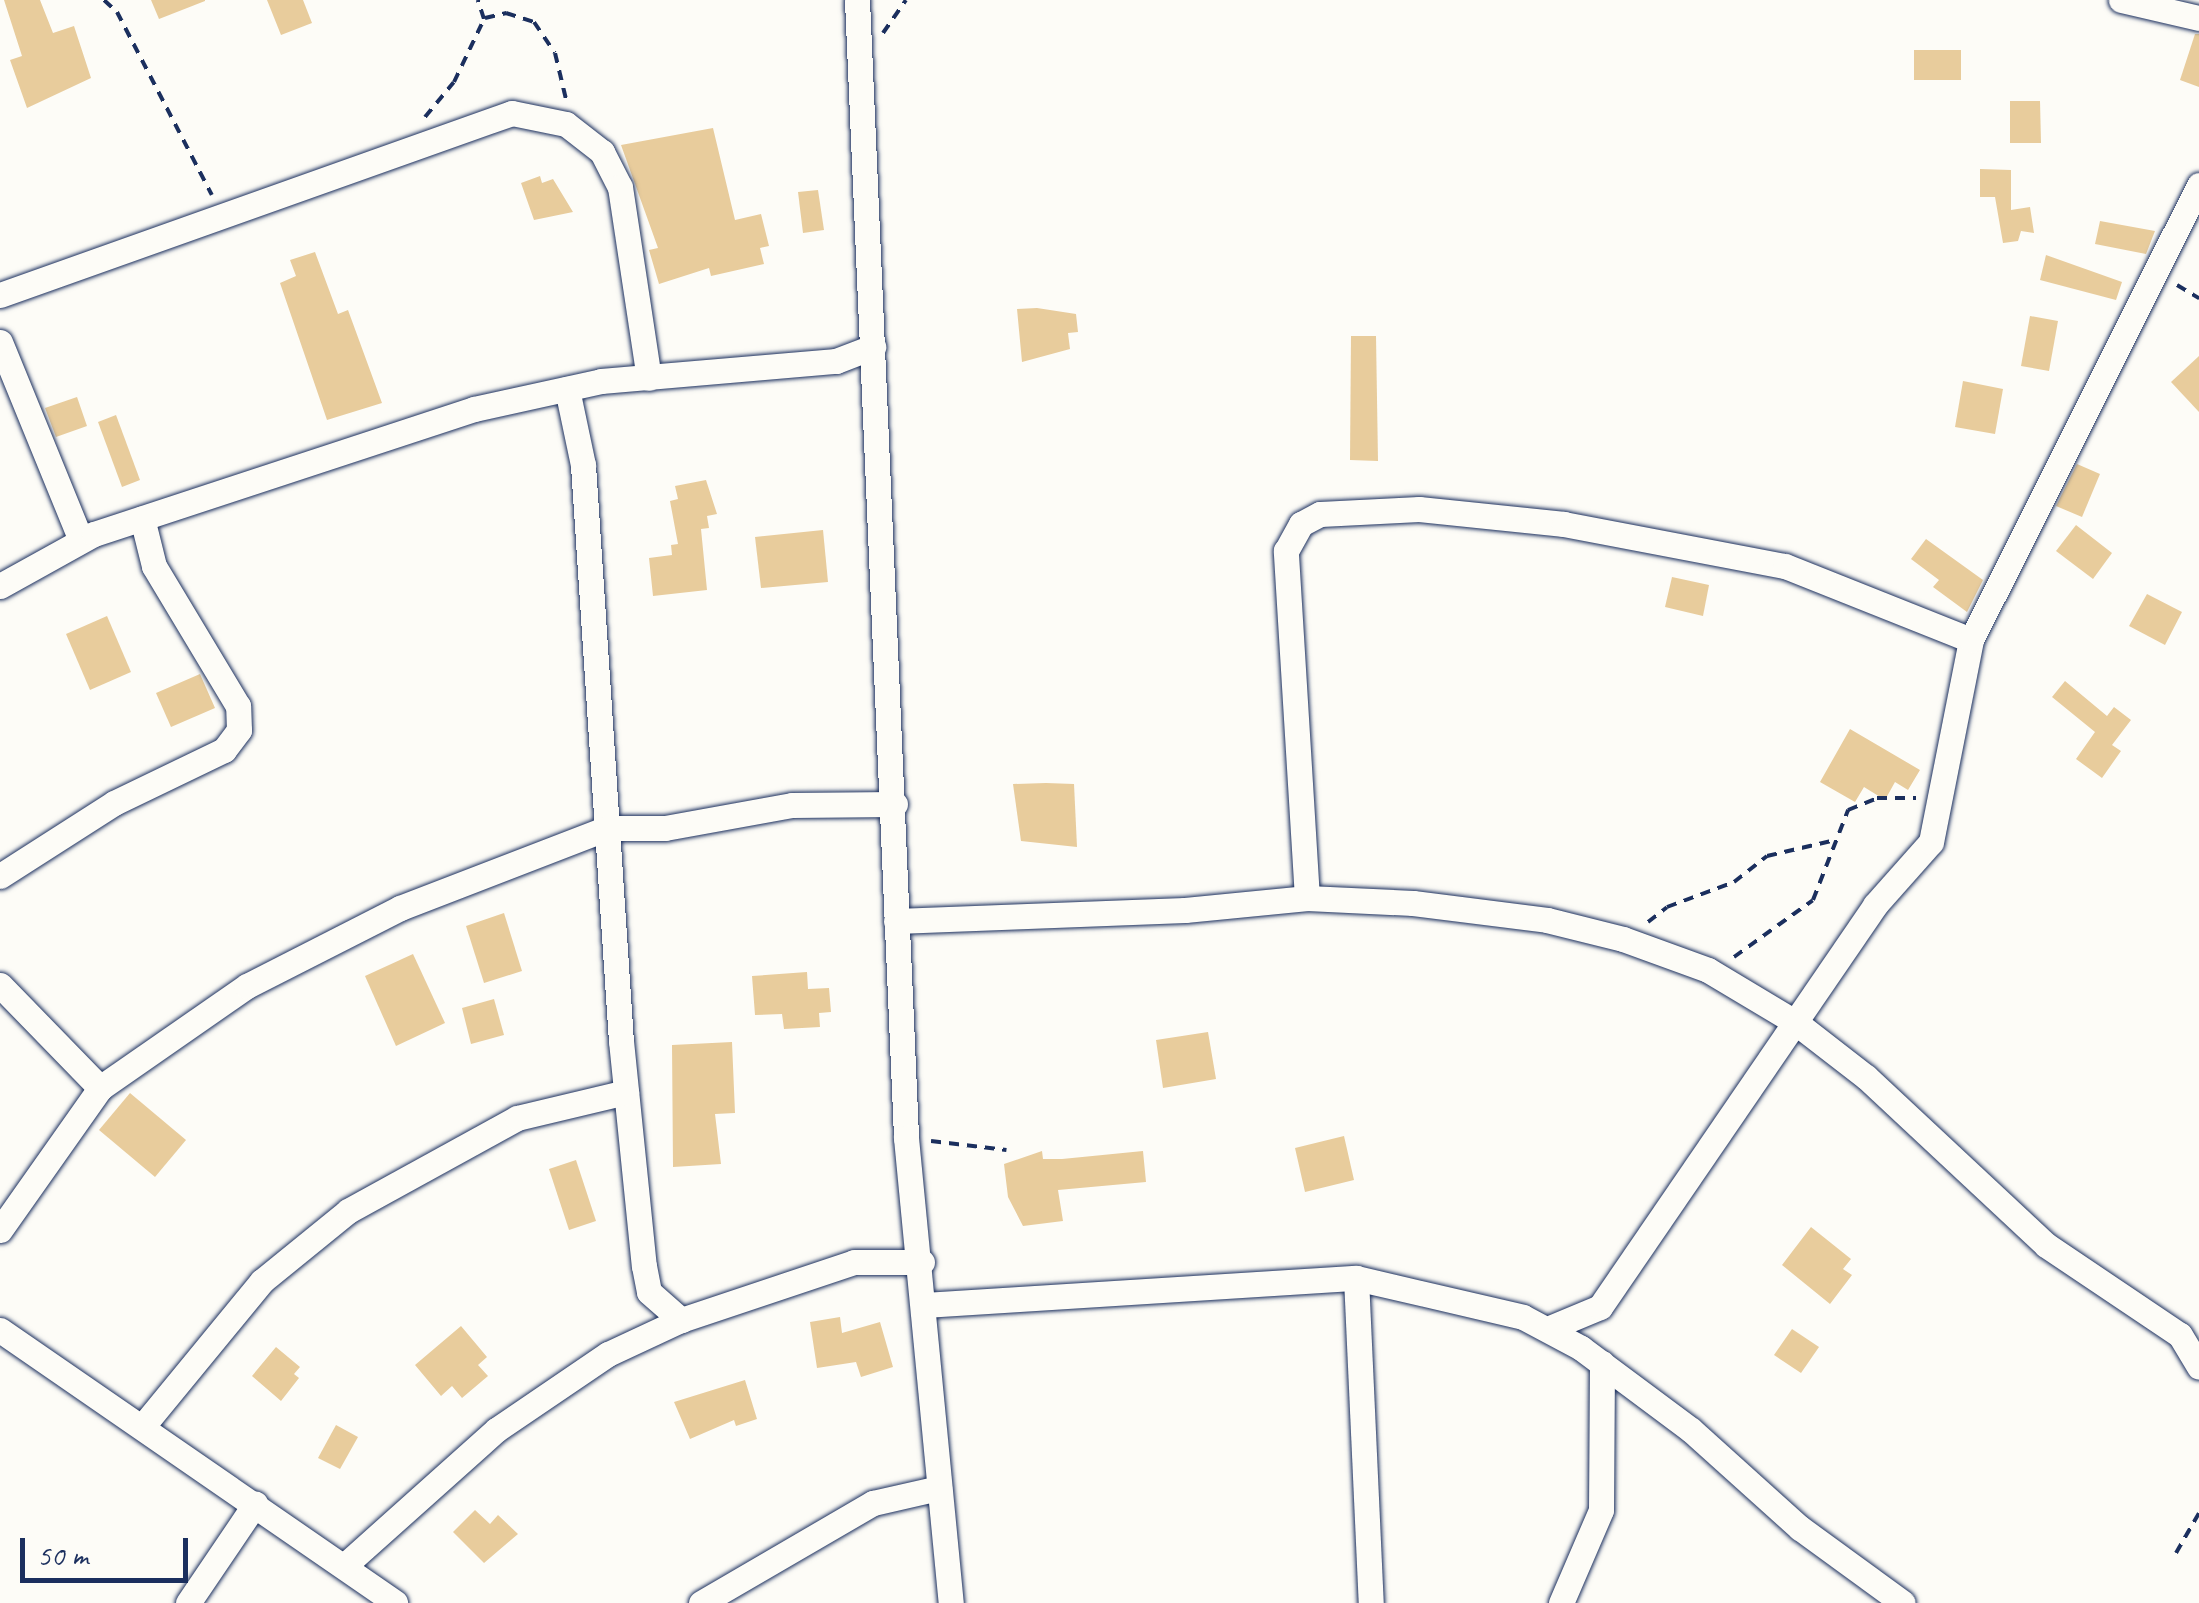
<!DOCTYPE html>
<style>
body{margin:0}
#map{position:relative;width:2199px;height:1603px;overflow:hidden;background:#fdfcf7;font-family:Caveat,sans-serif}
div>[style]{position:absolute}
.building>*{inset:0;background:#e8cc9c}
.path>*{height:4px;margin-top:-2px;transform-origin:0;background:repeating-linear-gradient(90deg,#1b2f5e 0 10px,transparent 0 18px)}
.roads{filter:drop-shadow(0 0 2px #1b2f5e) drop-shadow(0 0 2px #1b2f5e)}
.minor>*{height:25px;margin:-12.5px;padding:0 12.5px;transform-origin:12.5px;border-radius:12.5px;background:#fdfcf7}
span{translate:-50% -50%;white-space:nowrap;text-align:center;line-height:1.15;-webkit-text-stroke:8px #fdfcf7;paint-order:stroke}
.scale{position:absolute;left:20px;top:1538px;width:168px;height:45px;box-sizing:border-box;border:5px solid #1b2f5e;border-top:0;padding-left:12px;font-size:30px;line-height:35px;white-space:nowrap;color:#1b2f5e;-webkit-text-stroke:8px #fdfcf7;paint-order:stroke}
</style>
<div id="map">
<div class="building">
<i style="clip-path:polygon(4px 0,40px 0,53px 33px,74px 26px,91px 78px,27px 108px,10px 60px,22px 56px)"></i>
<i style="clip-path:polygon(151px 0,205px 0,205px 1px,159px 19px)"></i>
<i style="clip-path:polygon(267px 0,303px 0,312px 23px,281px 35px)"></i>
<i style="clip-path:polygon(2195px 34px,2199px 34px,2199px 87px,2180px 80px)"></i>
<i style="clip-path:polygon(1914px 50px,1961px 50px,1961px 80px,1914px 80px)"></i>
<i style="clip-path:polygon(2010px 101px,2040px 101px,2041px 143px,2010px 143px)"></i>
<i style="clip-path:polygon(713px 128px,735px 220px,761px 214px,769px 246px,760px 248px,764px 264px,711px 276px,709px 268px,659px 284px,649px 250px,658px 248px,621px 145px)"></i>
<i style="clip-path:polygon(1980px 169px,2011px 170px,2011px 210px,2030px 207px,2034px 233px,2021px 231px,2018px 241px,2003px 243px,1995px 197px,1980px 197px)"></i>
<i style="clip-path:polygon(540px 176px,542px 183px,553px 179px,573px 212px,534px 220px,521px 183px)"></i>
<i style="clip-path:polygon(818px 190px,824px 230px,803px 233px,798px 192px)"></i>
<i style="clip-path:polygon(2100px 221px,2155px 231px,2146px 254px,2095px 244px)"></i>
<i style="clip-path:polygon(315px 252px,338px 314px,348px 310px,382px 403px,327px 420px,280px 283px,296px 276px,290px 260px)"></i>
<i style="clip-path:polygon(2046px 255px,2122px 282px,2116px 300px,2040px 280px)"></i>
<i style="clip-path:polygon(1037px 308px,1076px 314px,1078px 332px,1068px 333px,1070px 349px,1022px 362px,1017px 309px)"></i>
<i style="clip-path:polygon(2030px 316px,2058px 321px,2049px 371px,2021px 366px)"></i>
<i style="clip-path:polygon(1351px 336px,1376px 336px,1378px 461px,1350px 460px)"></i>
<i style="clip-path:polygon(2199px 356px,2199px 412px,2171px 382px)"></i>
<i style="clip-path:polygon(1963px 381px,2003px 389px,1995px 434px,1955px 427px)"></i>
<i style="clip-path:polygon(77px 397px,87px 426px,56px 437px,45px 408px)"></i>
<i style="clip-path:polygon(116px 415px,140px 480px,122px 487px,98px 422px)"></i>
<i style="clip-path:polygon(2077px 464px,2100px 474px,2082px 517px,2056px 506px)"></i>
<i style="clip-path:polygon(706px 480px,717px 514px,707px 516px,709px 528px,701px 529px,707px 590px,653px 596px,649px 558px,672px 555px,671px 545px,678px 544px,670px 501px,678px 499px,675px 486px)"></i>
<i style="clip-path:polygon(2076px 525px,2112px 553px,2093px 579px,2056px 551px)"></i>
<i style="clip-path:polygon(823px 530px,828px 582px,761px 588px,755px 537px)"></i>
<i style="clip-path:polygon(1926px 539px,1983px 580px,1967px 612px,1933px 587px,1939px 580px,1911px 559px)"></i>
<i style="clip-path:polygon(1672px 577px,1709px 585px,1703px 616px,1665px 607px)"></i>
<i style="clip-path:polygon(2147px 594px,2182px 612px,2165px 645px,2129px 626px)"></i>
<i style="clip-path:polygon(107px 616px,131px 672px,90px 690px,66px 634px)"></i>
<i style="clip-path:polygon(200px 674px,215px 708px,171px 727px,156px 693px)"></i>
<i style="clip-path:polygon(2065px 681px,2107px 716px,2114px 707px,2131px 720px,2112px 745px,2121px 751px,2102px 778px,2076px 759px,2095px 732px,2052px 697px)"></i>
<i style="clip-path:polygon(1850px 729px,1920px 770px,1908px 790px,1895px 782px,1885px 800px,1864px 787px,1855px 802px,1820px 782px)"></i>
<i style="clip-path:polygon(1046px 783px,1074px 784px,1077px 847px,1021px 841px,1013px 784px)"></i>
<i style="clip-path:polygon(504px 913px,522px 971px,484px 983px,466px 926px)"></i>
<i style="clip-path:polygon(413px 954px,445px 1023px,396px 1046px,365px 976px)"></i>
<i style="clip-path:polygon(807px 972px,808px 989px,829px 988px,831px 1012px,819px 1013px,820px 1027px,784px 1029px,782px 1014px,755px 1015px,752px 976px)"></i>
<i style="clip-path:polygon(494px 999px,504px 1035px,471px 1044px,462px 1008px)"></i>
<i style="clip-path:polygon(1208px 1032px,1216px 1079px,1163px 1088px,1156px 1040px)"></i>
<i style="clip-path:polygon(732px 1042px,735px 1113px,715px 1114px,721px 1164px,673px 1167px,672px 1045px)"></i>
<i style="clip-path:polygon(130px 1093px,186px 1140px,155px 1177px,99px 1130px)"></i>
<i style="clip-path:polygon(1344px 1136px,1354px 1180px,1305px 1192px,1295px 1148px)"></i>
<i style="clip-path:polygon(1042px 1151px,1043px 1159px,1062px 1159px,1143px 1151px,1146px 1182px,1058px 1190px,1063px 1221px,1023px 1226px,1008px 1197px,1004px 1164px)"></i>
<i style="clip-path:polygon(576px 1160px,596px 1221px,569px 1230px,549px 1169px)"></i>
<i style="clip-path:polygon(1811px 1227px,1851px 1259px,1843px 1269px,1852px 1275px,1830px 1304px,1782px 1265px)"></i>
<i style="clip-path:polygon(840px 1317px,842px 1333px,880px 1322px,893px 1367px,861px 1377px,856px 1362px,817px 1368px,810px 1322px)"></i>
<i style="clip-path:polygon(461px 1326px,487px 1357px,478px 1365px,488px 1376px,462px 1398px,452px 1386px,441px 1396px,415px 1365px)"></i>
<i style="clip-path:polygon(1792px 1329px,1819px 1347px,1801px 1373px,1774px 1355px)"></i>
<i style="clip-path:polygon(276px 1347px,300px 1367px,294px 1374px,299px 1378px,281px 1401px,252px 1376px)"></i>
<i style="clip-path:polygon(745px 1380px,757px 1419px,736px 1426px,734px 1420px,690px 1439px,674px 1402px)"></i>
<i style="clip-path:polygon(336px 1425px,358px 1437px,340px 1469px,318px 1458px)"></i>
<i style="clip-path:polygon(475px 1510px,490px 1524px,498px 1515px,518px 1534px,484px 1563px,453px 1532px)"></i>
</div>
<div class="path">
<i style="left:104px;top:0;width:18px;rotate:43deg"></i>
<i style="left:117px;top:12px;width:206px;rotate:62.6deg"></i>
<i style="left:485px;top:18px;width:22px;rotate:-13deg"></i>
<i style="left:506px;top:13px;width:29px;rotate:18deg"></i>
<i style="left:534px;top:22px;width:37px;rotate:56deg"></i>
<i style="left:555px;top:53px;width:47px;rotate:76.6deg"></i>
<i style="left:883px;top:33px;width:40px;rotate:-55.1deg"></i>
<i style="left:425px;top:117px;width:45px;rotate:-50.4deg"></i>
<i style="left:454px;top:82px;width:70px;rotate:-64.5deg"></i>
<i style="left:484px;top:19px;width:20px;rotate:-108deg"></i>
<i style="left:2177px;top:285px;width:26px;rotate:31deg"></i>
<i style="left:1648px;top:922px;width:24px;rotate:-38deg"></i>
<i style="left:1667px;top:907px;width:72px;rotate:-20.5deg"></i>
<i style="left:1734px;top:882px;width:42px;rotate:-38.2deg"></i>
<i style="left:1767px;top:856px;width:66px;rotate:-13.2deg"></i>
<i style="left:1734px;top:957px;width:97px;rotate:-35.8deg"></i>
<i style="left:1813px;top:900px;width:97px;rotate:-68.7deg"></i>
<i style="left:1848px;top:810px;width:31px;rotate:-22deg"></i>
<i style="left:1877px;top:798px;width:39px"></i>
<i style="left:931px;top:1141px;width:76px;rotate:6.8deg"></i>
<i style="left:2176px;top:1553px;width:46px;rotate:-60.1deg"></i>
</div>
<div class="roads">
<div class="minor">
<i style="left:857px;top:0;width:1139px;rotate:87.53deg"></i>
<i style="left:906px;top:1138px;width:467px;rotate:84.5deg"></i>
<i style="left:2121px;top:0;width:80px;rotate:13deg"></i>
<i style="left:0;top:295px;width:543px;rotate:-19.57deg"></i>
<i style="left:512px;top:113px;width:55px;rotate:11.5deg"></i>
<i style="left:566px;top:124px;width:46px;rotate:37.9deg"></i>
<i style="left:602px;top:152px;width:39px;rotate:63deg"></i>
<i style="left:620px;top:187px;width:193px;rotate:81.4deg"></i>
<i style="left:0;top:342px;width:214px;rotate:67.8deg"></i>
<i style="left:567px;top:389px;width:78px;rotate:78.1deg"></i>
<i style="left:583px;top:465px;width:577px;rotate:86.23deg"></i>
<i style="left:621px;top:1041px;width:226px;rotate:84.2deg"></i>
<i style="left:644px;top:1266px;width:26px;rotate:79deg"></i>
<i style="left:649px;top:1292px;width:43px;rotate:41.2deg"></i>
<i style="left:0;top:586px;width:107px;rotate:-29deg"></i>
<i style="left:94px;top:534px;width:400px;rotate:-18.2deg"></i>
<i style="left:474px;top:409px;width:130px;rotate:-12.4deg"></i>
<i style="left:601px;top:381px;width:236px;rotate:-4.9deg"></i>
<i style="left:836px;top:361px;width:40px;rotate:-21deg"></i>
<i style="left:0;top:876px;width:135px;rotate:-32.6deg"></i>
<i style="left:114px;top:803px;width:122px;rotate:-25.7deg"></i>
<i style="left:224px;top:750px;width:25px;rotate:-53deg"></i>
<i style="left:239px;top:730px;width:24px;rotate:-92deg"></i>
<i style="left:238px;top:706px;width:163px;rotate:-121deg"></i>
<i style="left:154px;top:566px;width:49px;rotate:-104deg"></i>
<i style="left:1307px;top:898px;width:348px;rotate:-93.5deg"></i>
<i style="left:1286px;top:551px;width:31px;rotate:-61deg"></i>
<i style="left:1301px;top:524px;width:21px;rotate:-28deg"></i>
<i style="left:1320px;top:514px;width:99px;rotate:-2.9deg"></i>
<i style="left:1419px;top:509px;width:146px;rotate:5.9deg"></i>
<i style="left:1564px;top:524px;width:225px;rotate:10.8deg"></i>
<i style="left:1785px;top:566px;width:200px;rotate:21.7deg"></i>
<i style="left:896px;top:921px;width:289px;rotate:-2.2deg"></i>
<i style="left:1185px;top:910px;width:123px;rotate:-5.6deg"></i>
<i style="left:1307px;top:898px;width:106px;rotate:2.7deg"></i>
<i style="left:1413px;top:903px;width:135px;rotate:7.2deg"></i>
<i style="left:1547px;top:920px;width:78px;rotate:14deg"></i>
<i style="left:1623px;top:939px;width:90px;rotate:20deg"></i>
<i style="left:1708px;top:970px;width:101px;rotate:30.9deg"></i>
<i style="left:1795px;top:1022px;width:90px;rotate:37.8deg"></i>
<i style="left:1866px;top:1077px;width:246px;rotate:43deg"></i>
<i style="left:2046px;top:1245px;width:161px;rotate:33.9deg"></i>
<i style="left:2180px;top:1335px;width:37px;rotate:59deg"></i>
<i style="left:0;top:985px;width:144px;rotate:45.8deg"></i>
<i style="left:0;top:1230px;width:174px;rotate:-54.8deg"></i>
<i style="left:100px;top:1088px;width:179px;rotate:-34.8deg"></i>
<i style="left:247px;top:986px;width:172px;rotate:-27deg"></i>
<i style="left:400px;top:908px;width:222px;rotate:-21.1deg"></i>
<i style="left:607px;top:828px;width:58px"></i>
<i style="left:665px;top:828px;width:129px;rotate:-10.3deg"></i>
<i style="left:792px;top:805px;width:103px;rotate:-0.6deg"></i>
<i style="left:1356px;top:1278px;width:325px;rotate:87.4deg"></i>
<i style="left:924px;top:1305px;width:433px;rotate:-3.6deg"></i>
<i style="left:1356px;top:1278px;width:171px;rotate:13.1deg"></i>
<i style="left:1523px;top:1317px;width:66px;rotate:28.1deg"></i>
<i style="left:1581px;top:1348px;width:137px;rotate:36.7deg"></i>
<i style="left:1691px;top:1430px;width:147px;rotate:42deg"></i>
<i style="left:1800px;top:1528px;width:127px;rotate:36.1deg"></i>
<i style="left:1552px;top:1327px;width:52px;rotate:-22.6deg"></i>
<i style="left:1600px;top:1307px;width:487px;rotate:-55.6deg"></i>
<i style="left:1875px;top:905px;width:84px;rotate:-48.4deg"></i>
<i style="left:1931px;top:842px;width:206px;rotate:-78.8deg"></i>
<i style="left:1971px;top:640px;width:509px;rotate:-63.38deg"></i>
<i style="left:0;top:1330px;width:480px;rotate:34.6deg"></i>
<i style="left:142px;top:1427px;width:189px;rotate:-50.6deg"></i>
<i style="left:262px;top:1281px;width:111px;rotate:-39.1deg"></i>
<i style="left:348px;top:1211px;width:193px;rotate:-28.8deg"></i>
<i style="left:517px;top:1118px;width:112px;rotate:-13.4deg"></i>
<i style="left:344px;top:1566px;width:204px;rotate:-41.8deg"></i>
<i style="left:496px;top:1430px;width:135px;rotate:-34.2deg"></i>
<i style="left:608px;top:1354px;width:81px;rotate:-25deg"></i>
<i style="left:681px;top:1320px;width:182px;rotate:-18.5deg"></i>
<i style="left:854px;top:1262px;width:68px"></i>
<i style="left:188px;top:1603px;width:120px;rotate:-55.9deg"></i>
<i style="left:701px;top:1603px;width:199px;rotate:-30.2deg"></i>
<i style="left:873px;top:1503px;width:68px;rotate:-12.8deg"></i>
<i style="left:1561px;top:1603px;width:101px;rotate:-66.7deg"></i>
<i style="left:1601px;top:1510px;width:147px;rotate:-89.6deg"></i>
</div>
</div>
<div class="scale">50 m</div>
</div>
